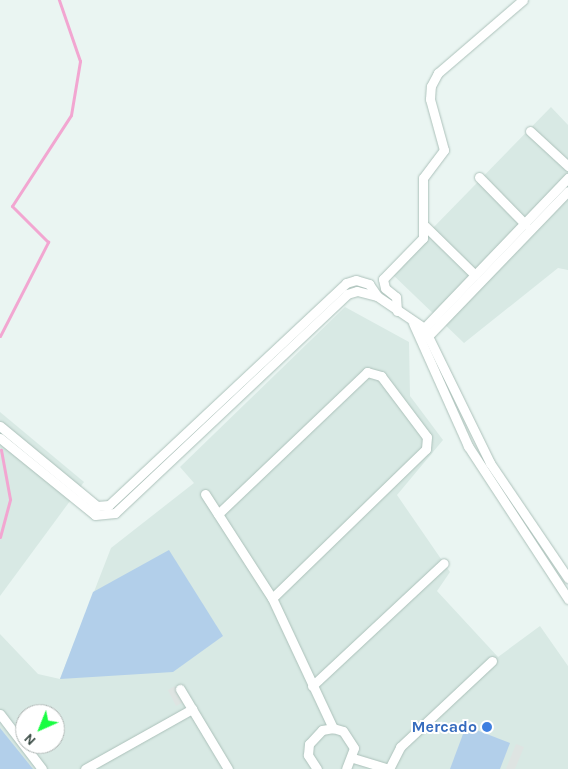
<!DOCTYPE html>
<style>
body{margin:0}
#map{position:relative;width:568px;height:769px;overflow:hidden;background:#eaf5f2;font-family:Karla,sans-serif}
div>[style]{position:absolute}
.residential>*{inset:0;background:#d8e9e4}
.green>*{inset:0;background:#b2cfea}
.parking>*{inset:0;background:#dee4e2}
.stream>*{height:3px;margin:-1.5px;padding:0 1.5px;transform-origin:1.5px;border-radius:1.5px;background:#f2a6d1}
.roads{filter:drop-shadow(0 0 1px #acc1ba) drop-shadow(0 0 1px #acc1ba)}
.minor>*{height:9px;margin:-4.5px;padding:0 4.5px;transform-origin:4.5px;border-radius:4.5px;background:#fff}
.dots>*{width:14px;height:14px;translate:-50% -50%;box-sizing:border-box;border:2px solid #fff;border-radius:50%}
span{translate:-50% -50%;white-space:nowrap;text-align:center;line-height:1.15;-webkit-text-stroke:4px #fff;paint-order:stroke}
.shop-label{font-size:16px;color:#366cbe;font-weight:700}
.right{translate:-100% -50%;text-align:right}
.north{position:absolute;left:15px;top:704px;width:50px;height:50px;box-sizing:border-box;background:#fff;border:1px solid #afb6b4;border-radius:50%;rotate:224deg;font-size:14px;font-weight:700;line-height:20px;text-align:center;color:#384943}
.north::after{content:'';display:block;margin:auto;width:18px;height:22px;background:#19fd42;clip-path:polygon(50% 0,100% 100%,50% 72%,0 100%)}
</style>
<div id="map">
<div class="residential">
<i style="clip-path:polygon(551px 107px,568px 125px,568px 270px,558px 268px,464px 343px,390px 272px)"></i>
<i style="clip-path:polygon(evenodd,345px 307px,409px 342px,410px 396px,443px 440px,397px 495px,450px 572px,437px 591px,498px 657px,540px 626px,568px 666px,568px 769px,0 769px,0 634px,38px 674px,60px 679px,111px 548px,194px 483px,180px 467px,345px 307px,25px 714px,55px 714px,55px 744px,25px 744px,25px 714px)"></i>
<i style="clip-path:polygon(0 412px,84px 482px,0 596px)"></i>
</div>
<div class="green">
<i style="clip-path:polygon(169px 550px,223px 636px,173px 672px,60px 679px,93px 592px)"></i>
<i style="clip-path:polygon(466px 726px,510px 743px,500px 769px,450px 769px)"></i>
<i style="clip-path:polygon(0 728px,33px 769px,0 769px)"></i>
</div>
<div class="parking">
<i style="clip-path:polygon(175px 686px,184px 702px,176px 706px,168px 690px)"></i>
<i style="clip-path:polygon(516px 744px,524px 747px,515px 769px,506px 769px)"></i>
</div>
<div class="stream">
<i style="left:0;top:336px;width:106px;rotate:-62.9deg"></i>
<i style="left:48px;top:242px;width:51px;rotate:-135deg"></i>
<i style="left:12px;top:206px;width:108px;rotate:-57deg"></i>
<i style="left:71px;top:115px;width:55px;rotate:-80.5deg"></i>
<i style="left:80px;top:61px;width:65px;rotate:-109deg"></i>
<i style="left:0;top:537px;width:39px;rotate:-75deg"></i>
<i style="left:10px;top:499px;width:50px;rotate:-100.4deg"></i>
</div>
<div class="roads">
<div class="minor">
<i style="left:530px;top:131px;width:52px;rotate:42.6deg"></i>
<i style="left:479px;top:177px;width:66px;rotate:45.6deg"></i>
<i style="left:425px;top:226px;width:70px;rotate:44.4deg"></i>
<i style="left:397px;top:311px;width:14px;rotate:-94deg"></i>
<i style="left:396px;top:297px;width:14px;rotate:-141deg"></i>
<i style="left:385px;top:288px;width:9px;rotate:-103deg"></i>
<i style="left:383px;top:279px;width:57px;rotate:-45.7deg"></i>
<i style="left:423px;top:238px;width:60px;rotate:-90deg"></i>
<i style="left:423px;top:178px;width:35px;rotate:-53deg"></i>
<i style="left:444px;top:150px;width:53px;rotate:-105.4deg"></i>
<i style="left:430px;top:99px;width:13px;rotate:-86deg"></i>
<i style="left:431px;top:86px;width:15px;rotate:-62deg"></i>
<i style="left:438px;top:73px;width:112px;rotate:-40.7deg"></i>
<i style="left:413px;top:323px;width:135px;rotate:65.9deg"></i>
<i style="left:468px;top:446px;width:183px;rotate:56.8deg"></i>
<i style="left:424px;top:328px;width:208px;rotate:-46.2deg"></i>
<i style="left:429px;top:335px;width:200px;rotate:-46deg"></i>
<i style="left:0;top:426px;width:126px;rotate:39.5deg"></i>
<i style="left:97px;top:506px;width:12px;rotate:-5deg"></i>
<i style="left:109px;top:505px;width:325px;rotate:-43.1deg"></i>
<i style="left:346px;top:283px;width:10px;rotate:-17deg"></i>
<i style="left:356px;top:280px;width:14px;rotate:17deg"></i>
<i style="left:369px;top:284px;width:14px;rotate:56deg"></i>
<i style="left:377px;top:296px;width:57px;rotate:34.2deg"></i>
<i style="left:424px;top:328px;width:150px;rotate:63.9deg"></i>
<i style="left:490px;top:463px;width:139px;rotate:55.9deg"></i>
<i style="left:0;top:438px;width:122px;rotate:39deg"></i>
<i style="left:95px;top:515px;width:20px;rotate:-6deg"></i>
<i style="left:115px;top:513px;width:319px;rotate:-43.3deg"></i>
<i style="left:347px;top:294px;width:10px;rotate:-17deg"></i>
<i style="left:357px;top:291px;width:21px;rotate:14deg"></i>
<i style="left:205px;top:494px;width:124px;rotate:57.2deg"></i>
<i style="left:272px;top:598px;width:144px;rotate:64.9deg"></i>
<i style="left:218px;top:514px;width:206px;rotate:-43.6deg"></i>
<i style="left:367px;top:372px;width:15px;rotate:16deg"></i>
<i style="left:381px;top:376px;width:76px;rotate:53deg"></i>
<i style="left:427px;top:437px;width:12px;rotate:95deg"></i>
<i style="left:426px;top:449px;width:214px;rotate:135.9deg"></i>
<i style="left:312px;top:686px;width:180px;rotate:-43deg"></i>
<i style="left:180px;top:689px;width:23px;rotate:59deg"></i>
<i style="left:0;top:714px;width:69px;rotate:52.6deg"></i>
<i style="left:353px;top:758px;width:37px;rotate:17deg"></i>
<i style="left:85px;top:769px;width:123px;rotate:-29.3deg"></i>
<i style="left:192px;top:709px;width:70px;rotate:59deg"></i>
<i style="left:317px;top:769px;width:17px;rotate:-123deg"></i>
<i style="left:308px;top:755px;width:11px;rotate:-85deg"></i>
<i style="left:309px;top:744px;width:19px;rotate:-47deg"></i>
<i style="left:322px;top:730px;width:11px;rotate:-10deg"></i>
<i style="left:333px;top:728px;width:10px;rotate:17deg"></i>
<i style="left:343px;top:731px;width:20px;rotate:57deg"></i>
<i style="left:354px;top:748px;width:22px;rotate:111deg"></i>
<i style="left:389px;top:769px;width:25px;rotate:-63deg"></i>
<i style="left:400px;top:747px;width:126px;rotate:-43.1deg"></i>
</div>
</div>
<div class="dots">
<i style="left:487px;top:727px;background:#3f7fe0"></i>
</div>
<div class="shop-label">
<span class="right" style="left:477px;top:727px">Mercado</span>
</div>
<div class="north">N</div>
</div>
